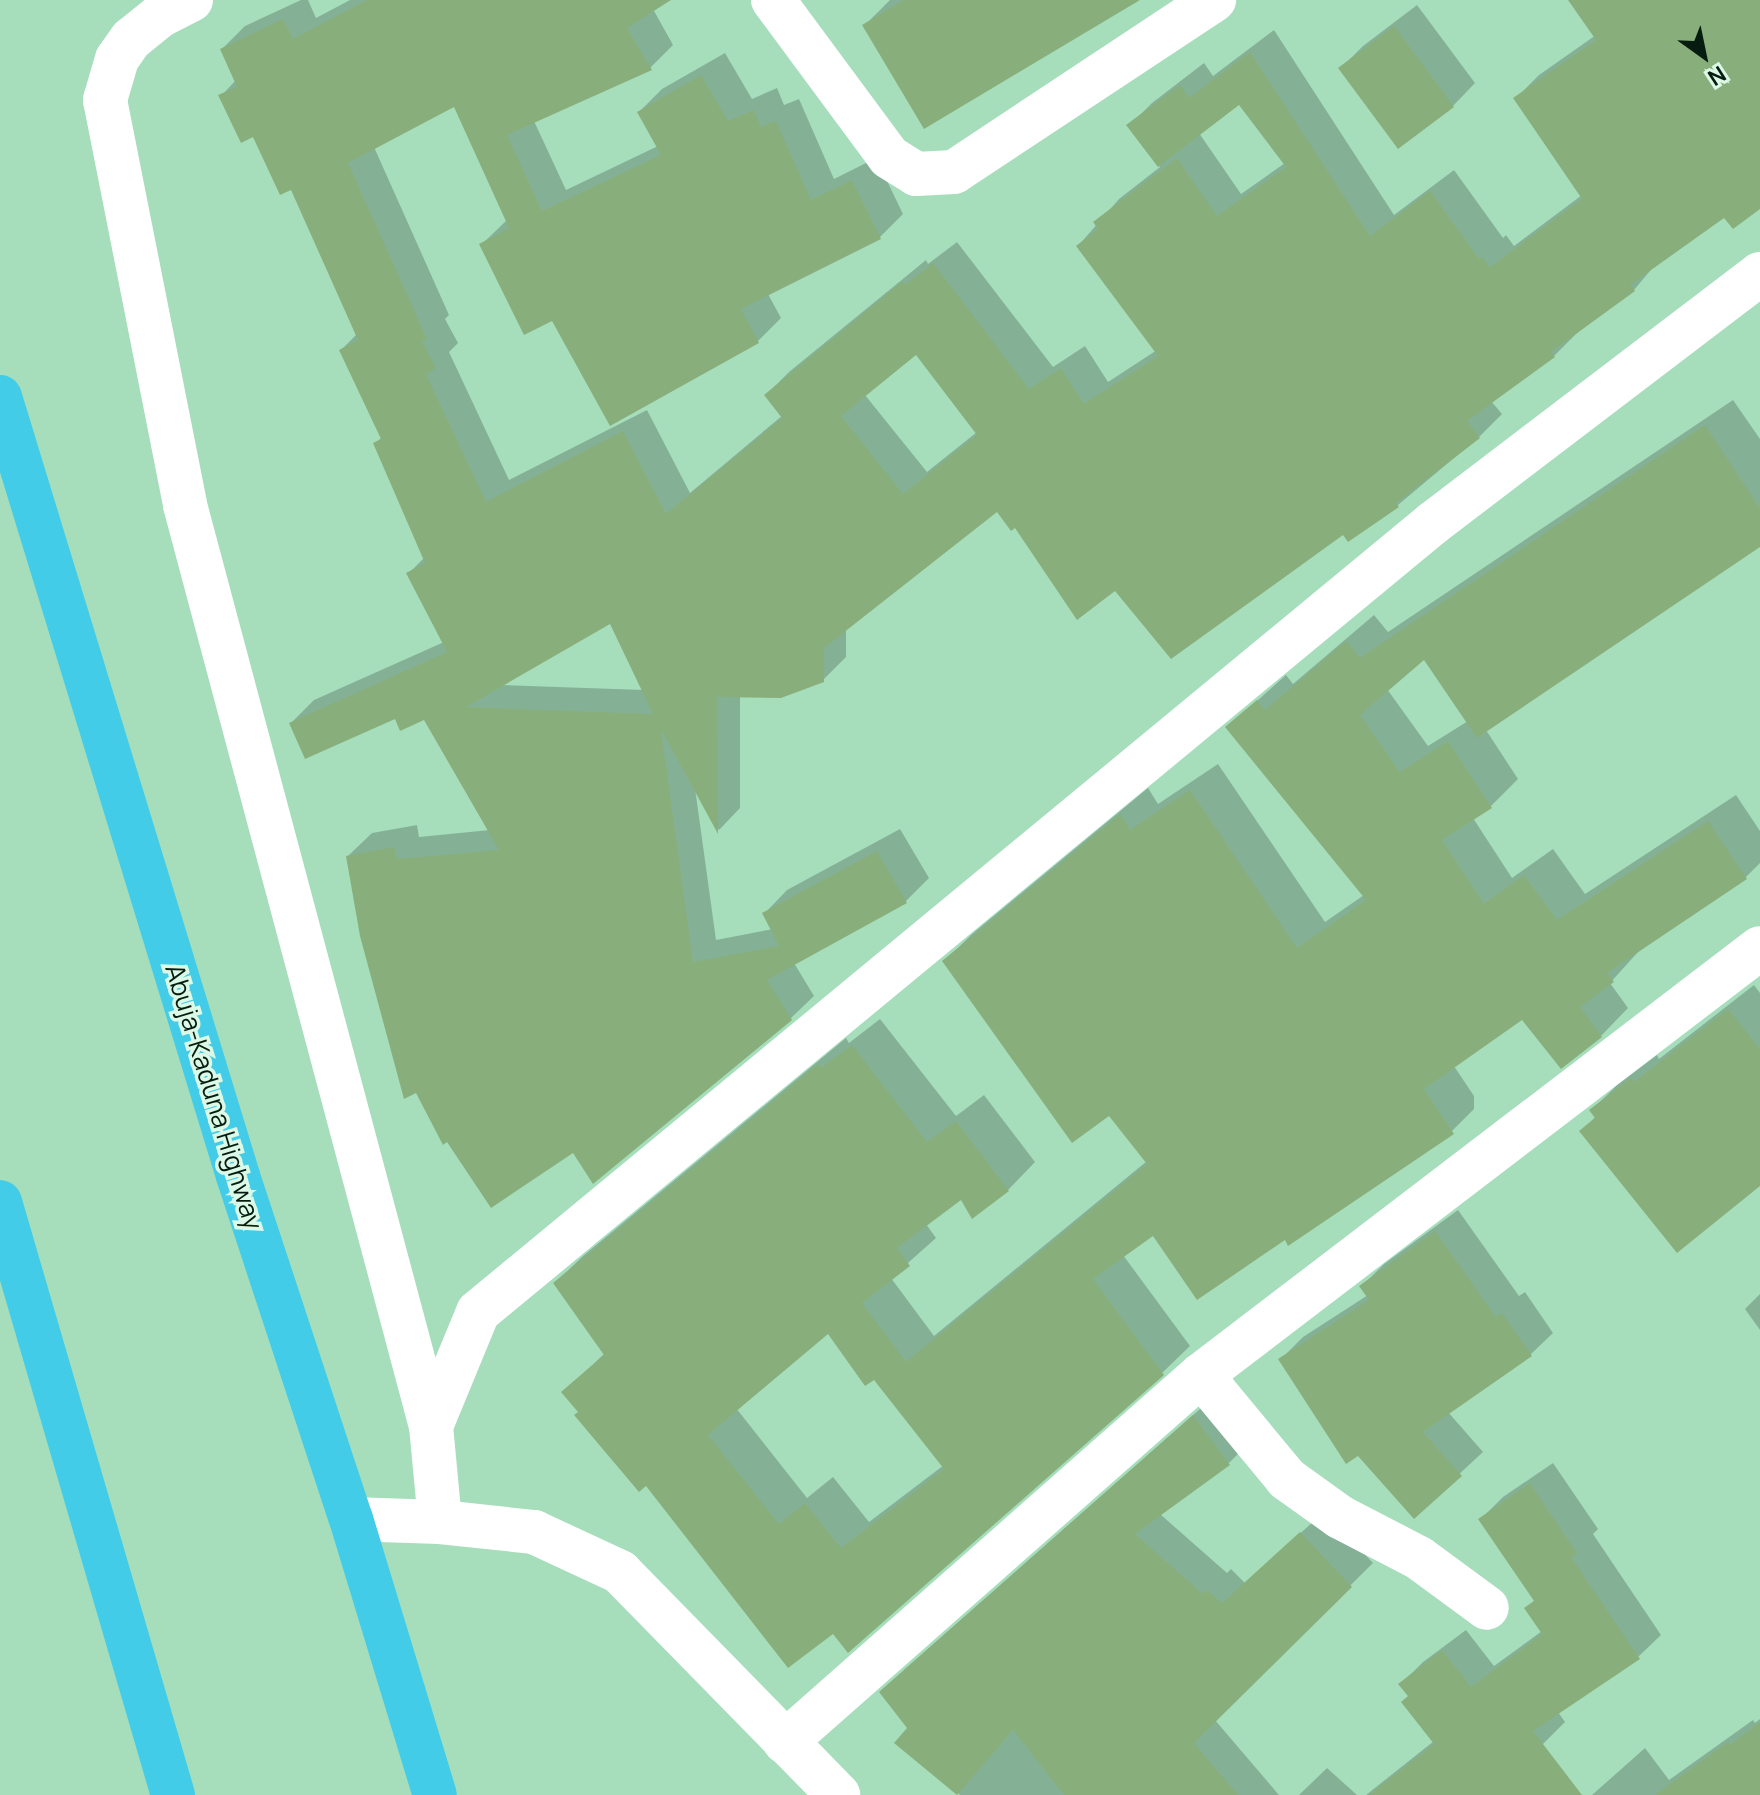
<!DOCTYPE html>
<style>
body{margin:0}
#map{position:relative;width:1760px;height:1795px;overflow:hidden;background:#a6debc;font-family:Manrope,sans-serif}
div>[style]{position:absolute}
.shadow>*{inset:0;background:#0003}
.building>*{inset:0;background:#88af7b}
.minor>*{height:44px;margin:-22px;padding:0 22px;transform-origin:22px;border-radius:22px;background:#fff}
.tertiary>*{height:44px;margin:-22px;padding:0 22px;transform-origin:22px;border-radius:22px;background:#fff}
.trunk>*{height:44px;margin:-22px;padding:0 22px;transform-origin:22px;border-radius:22px;background:#42cce8}
span{translate:-50% -50%;white-space:nowrap;text-align:center;line-height:1.15;-webkit-text-stroke:7px #dcf8e6;paint-order:stroke}
.street-label{font-size:26px;color:#061c10}
.north{position:absolute;left:1664px;top:16px;width:80px;height:80px;-webkit-text-stroke:6px #dcf8e6;paint-order:stroke;rotate:147deg;font-size:22px;font-weight:700;line-height:32px;text-align:center;color:#061c10}
.north::after{content:'';display:block;margin:auto;width:28px;height:36px;background:#061c10;clip-path:polygon(50% 0,100% 100%,50% 72%,0 100%)}
</style>
<div id="map">
<div class="shadow">
<i style="clip-path:polygon(evenodd,301px 0,308px 0,316px 18px,350px 0,667px 0,653px 9px,673px 45px,650px 68px,534px 121px,566px 190px,658px 146px,639px 112px,662px 89px,725px 53px,752px 99px,777px 88px,784px 105px,799px 99px,834px 179px,876px 158px,903px 214px,880px 237px,768px 294px,781px 318px,757px 342px,553px 318px,481px 245px,507px 220px,455px 104px,374px 147px,449px 315px,445px 319px,458px 343px,449px 352px,509px 480px,647px 410px,690px 493px,783px 415px,766px 395px,789px 372px,926px 260px,928px 264px,957px 242px,1053px 367px,1085px 346px,1108px 382px,1157px 350px,1078px 246px,1119px 199px,1160px 167px,1129px 126px,1152px 103px,1204px 63px,1213px 76px,1274px 30px,1394px 215px,1454px 170px,1503px 238px,1506px 235px,1514px 246px,1582px 195px,1516px 98px,1539px 75px,1596px 35px,1571px 0,1760px 0,1760px 206px,1725px 215px,1655px 265px,1634px 290px,1577px 333px,1554px 356px,1491px 401px,1502px 414px,1479px 437px,1398px 505px,1344px 533px,1116px 589px,1015px 526px,997px 509px,846px 628px,846px 657px,823px 680px,740px 696px,740px 808px,719px 830px,695px 788px,716px 940px,773px 929px,764px 914px,787px 890px,900px 829px,929px 878px,906px 901px,794px 963px,814px 996px,790px 1019px,573px 1150px,348px 856px,372px 833px,417px 825px,419px 837px,490px 830px,425px 718px,291px 723px,314px 700px,444px 642px,409px 573px,425px 557px,375px 444px,382px 437px,341px 350px,357px 334px,292px 188px,221px 96px,236px 80px,222px 49px,245px 26px,301px 0,1240px 103px,1285px 163px,1241px 194px,1199px 133px,1240px 103px,301px 0,917px 353px,977px 432px,927px 472px,865px 395px,917px 353px,301px 0,610px 621px,644px 690px,500px 685px,610px 621px)"></i>
<i style="clip-path:polygon(890px 0,1128px 0,864px 26px)"></i>
<i style="clip-path:polygon(1417px 5px,1475px 83px,1453px 106px,1341px 68px,1363px 46px)"></i>
<i style="clip-path:polygon(evenodd,1733px 400px,1760px 439px,1760px 545px,1486px 730px,1518px 779px,1491px 806px,1473px 818px,1512px 878px,1553px 849px,1585px 894px,1736px 795px,1760px 831px,1760px 863px,1745px 878px,1638px 952px,1610px 983px,1628px 1008px,1601px 1036px,1522px 1018px,1454px 1066px,1474px 1096px,1474px 1109px,1446px 1137px,1285px 1237px,1154px 1233px,1123px 1255px,1190px 1346px,1162px 1373px,833px 1631px,580px 1412px,564px 1392px,605px 1353px,555px 1283px,583px 1256px,846px 1038px,849px 1043px,880px 1019px,956px 1116px,984px 1095px,1035px 1162px,1008px 1190px,962px 1197px,926px 1224px,936px 1238px,891px 1278px,934px 1336px,1147px 1161px,1109px 1113px,944px 962px,972px 934px,1148px 788px,1158px 804px,1218px 764px,1325px 922px,1364px 895px,1228px 727px,1286px 675px,1293px 684px,1374px 615px,1388px 632px,1733px 400px,1425px 657px,1468px 721px,1428px 746px,1387px 689px,1425px 657px,1733px 400px,829px 1331px,874px 1377px,944px 1465px,869px 1522px,833px 1477px,807px 1498px,736px 1408px,829px 1331px)"></i>
<i style="clip-path:polygon(1754px 985px,1760px 993px,1760px 1183px,1582px 1131px,1596px 1116px,1592px 1110px,1617px 1085px,1657px 1055px,1659px 1059px)"></i>
<i style="clip-path:polygon(1458px 1210px,1519px 1296px,1525px 1292px,1553px 1333px,1530px 1355px,1448px 1412px,1483px 1452px,1414px 1516px,1281px 1359px,1303px 1337px,1368px 1295px,1362px 1286px,1384px 1264px)"></i>
<i style="clip-path:polygon(1760px 1294px,1760px 1330px,1745px 1309px)"></i>
<i style="clip-path:polygon(1217px 1394px,1251px 1441px,1229px 1463px,1160px 1514px,1227px 1573px,1231px 1569px,1245px 1583px,1324px 1512px,1373px 1563px,1215px 1720px,1279px 1795px,960px 1795px,897px 1743px,910px 1728px,904px 1670px)"></i>
<i style="clip-path:polygon(1553px 1463px,1598px 1529px,1593px 1534px,1661px 1635px,1638px 1657px,1558px 1712px,1565px 1722px,1543px 1744px,1476px 1795px,1366px 1795px,1434px 1741px,1401px 1684px,1423px 1662px,1466px 1630px,1494px 1666px,1542px 1631px,1527px 1608px,1536px 1599px,1481px 1519px,1503px 1497px)"></i>
<i style="clip-path:polygon(1760px 1719px,1760px 1795px,1592px 1795px,1645px 1748px,1669px 1780px,1753px 1720px,1755px 1723px)"></i>
<i style="clip-path:polygon(1327px 1768px,1357px 1795px,1299px 1795px)"></i>
</div>
<div class="building">
<i style="clip-path:polygon(evenodd,367px 0,671px 0,627px 28px,652px 70px,507px 135px,542px 211px,661px 155px,637px 112px,701px 75px,728px 121px,754px 110px,761px 127px,776px 121px,811px 200px,852px 180px,881px 239px,741px 309px,759px 343px,610px 426px,552px 321px,524px 335px,479px 244px,509px 228px,454px 107px,348px 163px,427px 339px,422px 342px,436px 368px,426px 374px,486px 502px,623px 431px,666px 514px,782px 418px,764px 395px,903px 281px,905px 285px,933px 263px,1029px 389px,1061px 368px,1084px 404px,1158px 356px,1076px 246px,1098px 229px,1093px 222px,1177px 158px,1217px 216px,1286px 167px,1239px 105px,1158px 167px,1126px 125px,1180px 85px,1189px 98px,1250px 52px,1370px 236px,1430px 191px,1479px 259px,1482px 257px,1490px 267px,1582px 199px,1513px 98px,1596px 40px,1568px 0,1760px 0,1760px 209px,1733px 229px,1724px 218px,1630px 285px,1635px 291px,1551px 352px,1555px 357px,1467px 421px,1480px 438px,1396px 503px,1399px 507px,1348px 542px,1343px 535px,1171px 659px,1115px 591px,1077px 620px,1015px 528px,1011px 531px,997px 512px,824px 648px,824px 682px,781px 698px,717px 697px,718px 834px,661px 729px,693px 962px,779px 946px,762px 913px,877px 851px,907px 903px,767px 980px,792px 1020px,593px 1184px,573px 1153px,491px 1208px,447px 1142px,443px 1145px,416px 1093px,404px 1099px,360px 936px,346px 856px,394px 847px,397px 859px,499px 850px,424px 720px,400px 731px,395px 719px,305px 759px,289px 723px,447px 652px,406px 573px,425px 563px,373px 443px,381px 439px,339px 350px,358px 340px,291px 190px,280px 195px,253px 137px,241px 143px,218px 95px,237px 87px,220px 49px,283px 19px,293px 39px,367px 0,916px 355px,977px 435px,903px 494px,841px 416px,916px 355px,367px 0,610px 624px,653px 714px,466px 707px,610px 624px)"></i>
<i style="clip-path:polygon(904px 0,1140px 0,924px 129px,862px 25px)"></i>
<i style="clip-path:polygon(1394px 26px,1454px 107px,1398px 149px,1338px 68px)"></i>
<i style="clip-path:polygon(evenodd,1705px 425px,1760px 508px,1760px 547px,1477px 738px,1424px 660px,1360px 715px,1400px 772px,1448px 741px,1492px 808px,1442px 840px,1484px 904px,1524px 875px,1557px 920px,1708px 821px,1747px 879px,1607px 973px,1614px 982px,1580px 1007px,1602px 1037px,1561px 1069px,1522px 1020px,1424px 1089px,1454px 1134px,1288px 1246px,1285px 1240px,1197px 1300px,1153px 1236px,1093px 1279px,1164px 1375px,848px 1653px,833px 1634px,788px 1668px,646px 1486px,639px 1492px,574px 1415px,578px 1412px,561px 1392px,604px 1355px,553px 1283px,818px 1064px,821px 1068px,852px 1045px,927px 1142px,956px 1121px,1009px 1191px,972px 1219px,961px 1200px,897px 1248px,910px 1266px,862px 1303px,906px 1362px,1147px 1164px,1109px 1116px,1072px 1143px,942px 961px,1120px 814px,1130px 830px,1190px 790px,1297px 948px,1366px 900px,1225px 727px,1257px 700px,1265px 710px,1346px 641px,1360px 658px,1705px 425px,828px 1334px,865px 1386px,874px 1380px,944px 1469px,841px 1548px,805px 1503px,779px 1524px,708px 1435px,828px 1334px)"></i>
<i style="clip-path:polygon(1728px 1009px,1760px 1049px,1760px 1186px,1677px 1253px,1579px 1131px,1595px 1118px,1589px 1110px,1631px 1078px,1634px 1082px)"></i>
<i style="clip-path:polygon(1435px 1231px,1496px 1317px,1502px 1313px,1532px 1356px,1423px 1432px,1462px 1476px,1414px 1519px,1358px 1456px,1346px 1464px,1278px 1359px,1369px 1300px,1359px 1286px)"></i>
<i style="clip-path:polygon(1193px 1415px,1230px 1465px,1135px 1534px,1203px 1594px,1207px 1590px,1222px 1603px,1300px 1532px,1352px 1587px,1194px 1743px,1238px 1795px,1064px 1795px,1013px 1730px,957px 1795px,894px 1743px,907px 1728px,879px 1692px)"></i>
<i style="clip-path:polygon(1530px 1483px,1577px 1553px,1571px 1557px,1640px 1659px,1533px 1731px,1582px 1795px,1369px 1795px,1434px 1744px,1401px 1702px,1408px 1696px,1398px 1684px,1442px 1650px,1471px 1687px,1542px 1634px,1524px 1608px,1534px 1601px,1478px 1519px)"></i>
<i style="clip-path:polygon(1760px 1722px,1760px 1795px,1655px 1795px,1728px 1742px,1730px 1745px)"></i>
</div>
<div class="minor">
<i style="left:191px;top:0;width:34px;rotate:153deg"></i>
<i style="left:161px;top:15px;width:38px;rotate:141deg"></i>
<i style="left:131px;top:39px;width:24px;rotate:125deg"></i>
<i style="left:117px;top:59px;width:43px;rotate:106.3deg"></i>
<i style="left:105px;top:100px;width:413px;rotate:78.8deg"></i>
<i style="left:185px;top:505px;width:953px;rotate:75.05deg"></i>
<i style="left:431px;top:1426px;width:96px;rotate:84.6deg"></i>
<i style="left:773px;top:0;width:195px;rotate:53.5deg"></i>
<i style="left:889px;top:157px;width:32px;rotate:32deg"></i>
<i style="left:916px;top:174px;width:38px;rotate:-3deg"></i>
<i style="left:954px;top:172px;width:312px;rotate:-33.5deg"></i>
<i style="left:1201px;top:1375px;width:135px;rotate:50.4deg"></i>
<i style="left:1287px;top:1479px;width:65px;rotate:35.6deg"></i>
<i style="left:1340px;top:1517px;width:89px;rotate:27.4deg"></i>
<i style="left:1419px;top:1558px;width:84px;rotate:36.3deg"></i>
<i style="left:431px;top:1426px;width:123px;rotate:-67.6deg"></i>
<i style="left:478px;top:1312px;width:1239px;rotate:-39.56deg"></i>
<i style="left:1433px;top:523px;width:411px;rotate:-37.3deg"></i>
<i style="left:785px;top:1742px;width:555px;rotate:-41.42deg"></i>
<i style="left:1201px;top:1375px;width:703px;rotate:-37.37deg"></i>
</div>
<div class="tertiary">
<i style="left:351px;top:1519px;width:89px;rotate:1.9deg"></i>
<i style="left:440px;top:1522px;width:95px;rotate:6.1deg"></i>
<i style="left:534px;top:1532px;width:95px;rotate:24.9deg"></i>
<i style="left:620px;top:1572px;width:312px;rotate:45.6deg"></i>
</div>
<div class="trunk">
<i style="left:0;top:397px;width:815px;rotate:73.01deg"></i>
<i style="left:238px;top:1176px;width:361px;rotate:71.8deg"></i>
<i style="left:351px;top:1519px;width:288px;rotate:73.1deg"></i>
<i style="left:0;top:1202px;width:618px;rotate:73.74deg"></i>
</div>
<div class="street-label">
<span style="left:214px;top:1097px;rotate:73deg">Abuja-Kaduna Highway</span>
</div>
<div class="north">N</div>
</div>
